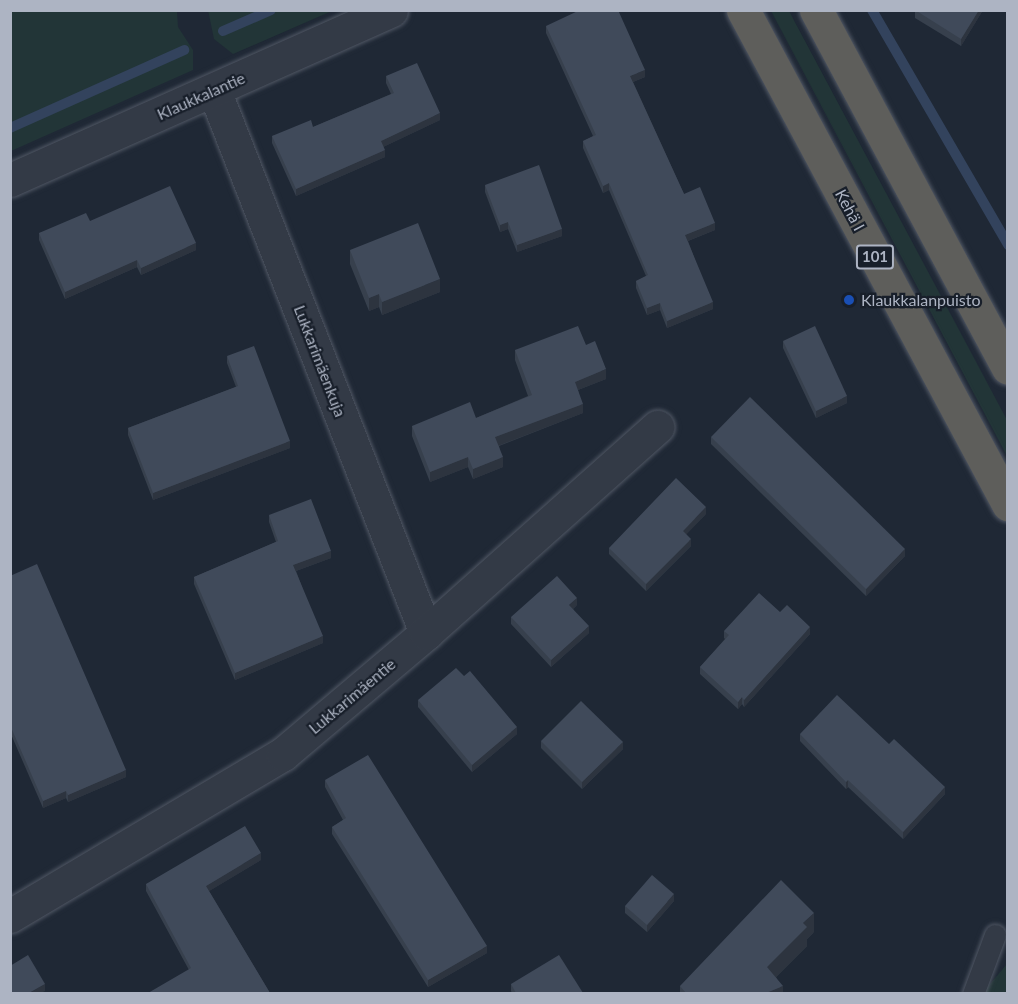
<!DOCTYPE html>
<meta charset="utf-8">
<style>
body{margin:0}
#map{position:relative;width:1018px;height:1004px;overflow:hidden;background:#1f2835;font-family:Lato,sans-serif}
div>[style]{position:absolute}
.green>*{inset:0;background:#223537}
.stream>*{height:10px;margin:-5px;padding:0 5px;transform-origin:5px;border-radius:5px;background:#33435d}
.roads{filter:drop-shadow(0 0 2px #505764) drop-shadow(0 0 2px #505764)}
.service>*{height:21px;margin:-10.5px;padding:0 10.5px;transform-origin:10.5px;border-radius:10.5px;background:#333a46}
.minor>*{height:33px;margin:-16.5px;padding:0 16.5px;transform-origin:16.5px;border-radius:16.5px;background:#333a46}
.trunk>*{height:33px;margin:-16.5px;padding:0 16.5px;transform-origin:16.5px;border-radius:16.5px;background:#5e5e5b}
.wall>*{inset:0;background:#37404d}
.shaded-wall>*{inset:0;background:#2d343f}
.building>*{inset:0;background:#404a5a}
.dots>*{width:16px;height:16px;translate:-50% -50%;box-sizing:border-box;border:3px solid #181f2a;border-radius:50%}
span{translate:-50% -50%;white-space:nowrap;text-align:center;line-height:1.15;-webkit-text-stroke:4.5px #181f2a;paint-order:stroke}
.shield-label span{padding:2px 4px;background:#181f2a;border:2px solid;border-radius:4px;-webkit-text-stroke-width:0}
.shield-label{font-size:15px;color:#adb4c3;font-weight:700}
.street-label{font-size:16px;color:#adb4c3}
.poi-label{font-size:16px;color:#adb4c3}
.left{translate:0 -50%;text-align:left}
.frame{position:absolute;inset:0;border:12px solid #adb4c3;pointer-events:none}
</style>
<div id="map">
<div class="green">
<i style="clip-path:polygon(11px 10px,177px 11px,178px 27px,193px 50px,193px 70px,11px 151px)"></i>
<i style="clip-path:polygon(208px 10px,332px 10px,332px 11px,233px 54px,214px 39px)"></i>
<i style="clip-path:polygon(771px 11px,789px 11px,1007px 420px,1007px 456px)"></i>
<i style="clip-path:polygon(1007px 964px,1007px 993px,984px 994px,985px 990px)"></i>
</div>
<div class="stream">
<i style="left:872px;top:10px;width:272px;rotate:59.9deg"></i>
<i style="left:223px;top:31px;width:52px;rotate:-23.6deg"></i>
<i style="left:10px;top:128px;width:191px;rotate:-24.1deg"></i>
</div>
<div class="roads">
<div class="service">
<i style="left:973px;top:994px;width:63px;rotate:-69.6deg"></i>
</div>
<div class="minor">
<i style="left:214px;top:90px;width:583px;rotate:68.67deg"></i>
<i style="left:10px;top:180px;width:417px;rotate:-24deg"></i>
<i style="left:10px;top:916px;width:317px;rotate:-30.7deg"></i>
<i style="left:283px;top:754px;width:187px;rotate:-40.2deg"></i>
<i style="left:426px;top:633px;width:310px;rotate:-41.7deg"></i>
</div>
<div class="trunk">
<i style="left:743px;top:10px;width:561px;rotate:61.79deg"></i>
<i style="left:816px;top:10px;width:406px;rotate:61.8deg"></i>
</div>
</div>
<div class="wall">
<i style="clip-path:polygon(915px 10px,983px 10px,961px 46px,915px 18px)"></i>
<i style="clip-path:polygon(546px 26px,645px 77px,633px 82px,684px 194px,715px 230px,688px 241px,713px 309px,667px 328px,660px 310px,647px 315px,636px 288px,636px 281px,646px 276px,609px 190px,603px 193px,583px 148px,583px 141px,593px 136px,546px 33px)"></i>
<i style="clip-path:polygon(386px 76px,440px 120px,383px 147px,385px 157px,296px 196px,272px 143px,272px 136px,313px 127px,391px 94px,386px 83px)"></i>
<i style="clip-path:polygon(485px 185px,562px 236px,517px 252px,508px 229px,500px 232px,485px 192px)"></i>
<i style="clip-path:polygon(90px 221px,196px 250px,141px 275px,137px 267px,65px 299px,39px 240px,39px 233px)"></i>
<i style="clip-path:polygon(350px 250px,440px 292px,382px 315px,379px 307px,369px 311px,350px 264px)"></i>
<i style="clip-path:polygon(783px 341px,847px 403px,816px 418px,783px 348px)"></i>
<i style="clip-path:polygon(586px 345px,606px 379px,578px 390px,583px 413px,499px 446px,503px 467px,473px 479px,468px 467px,430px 482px,412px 436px,412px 426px,476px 418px,528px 396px,515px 360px,515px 350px)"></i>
<i style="clip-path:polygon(227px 356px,290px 448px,153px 500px,128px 435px,128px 428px,236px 387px,227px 363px)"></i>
<i style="clip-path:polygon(711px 437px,905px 556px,866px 596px,711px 444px)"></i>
<i style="clip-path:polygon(706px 514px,686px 534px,691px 546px,646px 591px,609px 554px,609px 548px)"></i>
<i style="clip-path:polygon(269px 515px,331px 558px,296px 571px,323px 643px,235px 680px,194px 584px,194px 577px,276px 542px,269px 522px)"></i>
<i style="clip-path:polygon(10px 576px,126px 777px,68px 802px,66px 798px,43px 808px,10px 732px)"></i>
<i style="clip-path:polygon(577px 605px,573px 609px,589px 633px,551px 667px,511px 624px,511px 617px)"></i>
<i style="clip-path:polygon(780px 612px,810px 634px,744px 707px,742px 704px,738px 709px,700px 674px,700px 667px,725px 639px,724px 638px,724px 631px)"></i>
<i style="clip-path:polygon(418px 700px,517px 734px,472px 772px,418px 707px)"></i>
<i style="clip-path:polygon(800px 734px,889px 744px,945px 794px,903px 839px,848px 787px,846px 789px,800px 741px)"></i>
<i style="clip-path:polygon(541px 741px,623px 749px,582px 789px,541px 748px)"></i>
<i style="clip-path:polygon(325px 780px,487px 953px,428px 987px,332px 834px,332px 827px,343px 820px,325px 787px)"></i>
<i style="clip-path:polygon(261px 860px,209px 891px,270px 993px,189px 970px,146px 891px,146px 884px)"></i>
<i style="clip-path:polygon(674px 901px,647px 932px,625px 913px,625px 906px)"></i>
<i style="clip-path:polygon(814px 932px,807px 939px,807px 946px,776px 977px,783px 993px,680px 993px,680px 986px)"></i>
<i style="clip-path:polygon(511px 984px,583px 993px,512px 993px,511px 991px)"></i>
</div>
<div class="shaded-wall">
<i style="clip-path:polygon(979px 10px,983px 10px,961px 46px,961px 39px)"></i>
<i style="clip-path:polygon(645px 70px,645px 77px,630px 83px,630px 76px)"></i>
<i style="clip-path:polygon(440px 113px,440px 120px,381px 148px,381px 141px)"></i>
<i style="clip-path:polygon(385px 150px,385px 157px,296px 196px,296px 189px)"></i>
<i style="clip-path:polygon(609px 183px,609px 190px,603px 193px,603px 186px)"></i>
<i style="clip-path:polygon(508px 222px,508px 229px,500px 232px,500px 225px)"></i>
<i style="clip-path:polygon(715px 223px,715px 230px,685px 242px,685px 235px)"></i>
<i style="clip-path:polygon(562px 229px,562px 236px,517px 252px,517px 245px)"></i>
<i style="clip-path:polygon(196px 243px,196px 250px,141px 275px,141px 268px)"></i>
<i style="clip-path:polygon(137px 260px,137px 267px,65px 299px,65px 292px)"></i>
<i style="clip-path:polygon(440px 279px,440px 292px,382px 315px,382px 302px)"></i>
<i style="clip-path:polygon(379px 294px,379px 307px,369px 311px,369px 298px)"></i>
<i style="clip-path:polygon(713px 302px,713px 309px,667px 328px,667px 321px)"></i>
<i style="clip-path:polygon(660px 303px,660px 310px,647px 315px,647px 308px)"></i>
<i style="clip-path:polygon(606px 369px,606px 379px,575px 391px,575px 382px)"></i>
<i style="clip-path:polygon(847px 396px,847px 403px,816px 418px,816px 411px)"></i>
<i style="clip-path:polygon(583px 404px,583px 413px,495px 447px,495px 437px)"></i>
<i style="clip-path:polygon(290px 441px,290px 448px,153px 500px,153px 493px)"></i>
<i style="clip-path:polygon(468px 457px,468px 467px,430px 482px,430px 472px)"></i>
<i style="clip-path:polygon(503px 457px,503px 467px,473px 479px,473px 469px)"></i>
<i style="clip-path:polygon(706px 507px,706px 514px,683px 538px,683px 531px)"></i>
<i style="clip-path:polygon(691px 539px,691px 546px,646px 591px,646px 584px)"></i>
<i style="clip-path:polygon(905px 549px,905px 556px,866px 596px,866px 589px)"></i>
<i style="clip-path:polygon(331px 551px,331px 558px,293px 572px,293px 565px)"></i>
<i style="clip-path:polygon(577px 598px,577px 605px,569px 612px,569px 605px)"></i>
<i style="clip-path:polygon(589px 626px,589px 633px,551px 667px,551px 660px)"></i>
<i style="clip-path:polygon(810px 627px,810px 634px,744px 707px,744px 700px)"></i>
<i style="clip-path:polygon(323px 636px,323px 643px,235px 680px,235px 673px)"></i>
<i style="clip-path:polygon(742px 697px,742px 704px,738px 709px,738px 702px)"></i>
<i style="clip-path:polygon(517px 727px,517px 734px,472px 772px,472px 765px)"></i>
<i style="clip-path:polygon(623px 742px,623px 749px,582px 789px,582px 782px)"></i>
<i style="clip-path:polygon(126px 770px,126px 777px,68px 802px,68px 795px)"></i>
<i style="clip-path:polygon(848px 780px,848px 787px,846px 789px,846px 782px)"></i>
<i style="clip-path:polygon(945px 787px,945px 794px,903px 839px,903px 832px)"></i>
<i style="clip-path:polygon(66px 791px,66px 798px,43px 808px,43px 801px)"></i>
<i style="clip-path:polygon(261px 853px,261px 860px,206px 893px,206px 886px)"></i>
<i style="clip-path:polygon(674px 894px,674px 901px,647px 932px,647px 925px)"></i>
<i style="clip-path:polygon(814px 913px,814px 932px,807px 939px,807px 946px,767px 986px,767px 967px,803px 923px)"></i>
<i style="clip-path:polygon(487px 946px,487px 953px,428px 987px,428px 980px)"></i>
<i style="clip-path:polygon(45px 984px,45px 991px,41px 993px,29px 993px)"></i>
<i style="clip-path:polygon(783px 986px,783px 993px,766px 993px)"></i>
</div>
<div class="building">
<i style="clip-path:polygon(580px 10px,618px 10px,645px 70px,630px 76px,684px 194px,700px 187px,715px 223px,685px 235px,713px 302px,667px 321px,660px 303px,647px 308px,636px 281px,648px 275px,609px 183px,603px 186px,583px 141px,596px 135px,546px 26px)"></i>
<i style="clip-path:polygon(915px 10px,979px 10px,961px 39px)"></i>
<i style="clip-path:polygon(417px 63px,440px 113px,381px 141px,385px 150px,296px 189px,272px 136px,311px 120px,313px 127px,394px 93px,386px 76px)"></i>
<i style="clip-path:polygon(539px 165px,562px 229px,517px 245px,508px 222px,500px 225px,485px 185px)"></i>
<i style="clip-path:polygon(170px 186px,196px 243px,141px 268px,137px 260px,65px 292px,39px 233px,86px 213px,90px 221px)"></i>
<i style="clip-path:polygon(418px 223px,440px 279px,382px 302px,379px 294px,369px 298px,350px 250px)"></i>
<i style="clip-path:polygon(578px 326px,586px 345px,595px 341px,606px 369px,575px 382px,583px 404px,495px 437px,503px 457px,473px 469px,468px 457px,430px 472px,412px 426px,470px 402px,476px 418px,532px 395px,515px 350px)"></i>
<i style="clip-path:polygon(815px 326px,847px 396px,816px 411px,783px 341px)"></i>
<i style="clip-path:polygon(254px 346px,290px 441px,153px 493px,128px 428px,238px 386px,227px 356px)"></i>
<i style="clip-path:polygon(750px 397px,905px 549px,866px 589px,711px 437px)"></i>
<i style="clip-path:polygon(676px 478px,706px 507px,683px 531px,691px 539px,646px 584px,609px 548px)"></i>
<i style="clip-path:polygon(311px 499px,331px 551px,293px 565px,323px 636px,235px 673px,194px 577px,278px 541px,269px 515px)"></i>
<i style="clip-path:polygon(37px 564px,126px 770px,68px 795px,66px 791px,43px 801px,10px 725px,10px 576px)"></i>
<i style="clip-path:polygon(557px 576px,577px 598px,569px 605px,589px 626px,551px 660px,511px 617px)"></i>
<i style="clip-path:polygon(759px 593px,780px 612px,787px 605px,810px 627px,744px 700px,742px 697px,738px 702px,700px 667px,729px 635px,724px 631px)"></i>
<i style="clip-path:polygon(456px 668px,464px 676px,470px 671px,517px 727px,472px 765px,418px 700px)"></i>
<i style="clip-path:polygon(837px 695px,889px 744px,894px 739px,945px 787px,903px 832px,848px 780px,846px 782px,800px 734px)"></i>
<i style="clip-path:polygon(581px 701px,623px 742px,582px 782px,541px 741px)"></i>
<i style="clip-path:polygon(368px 755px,487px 946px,428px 980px,332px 827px,346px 818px,325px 780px)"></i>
<i style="clip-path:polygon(245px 826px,261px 853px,206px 886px,270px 993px,148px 993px,191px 968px,146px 884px)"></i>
<i style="clip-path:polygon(652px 875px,674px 894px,647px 925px,625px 906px)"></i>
<i style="clip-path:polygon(781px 880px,814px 913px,803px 923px,807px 927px,767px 967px,783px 986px,766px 993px,686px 993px,680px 986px)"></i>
<i style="clip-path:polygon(28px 955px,45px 984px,29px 993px,10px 993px,10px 966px)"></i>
<i style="clip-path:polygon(559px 955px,583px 993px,516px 993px,511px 984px)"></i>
</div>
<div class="dots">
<i style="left:849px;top:300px;background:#1a4fb4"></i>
</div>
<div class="shield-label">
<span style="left:875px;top:257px">101</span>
</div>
<div class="street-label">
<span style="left:201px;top:96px;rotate:-24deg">Klaukkalantie</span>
<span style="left:850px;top:210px;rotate:62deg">Kehä I</span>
<span style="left:320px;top:361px;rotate:69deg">Lukkarimäenkuja</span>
<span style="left:352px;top:696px;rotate:-40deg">Lukkarimäentie</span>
</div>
<div class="poi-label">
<span class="left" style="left:861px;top:300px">Klaukkalanpuisto</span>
</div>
<div class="frame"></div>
</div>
